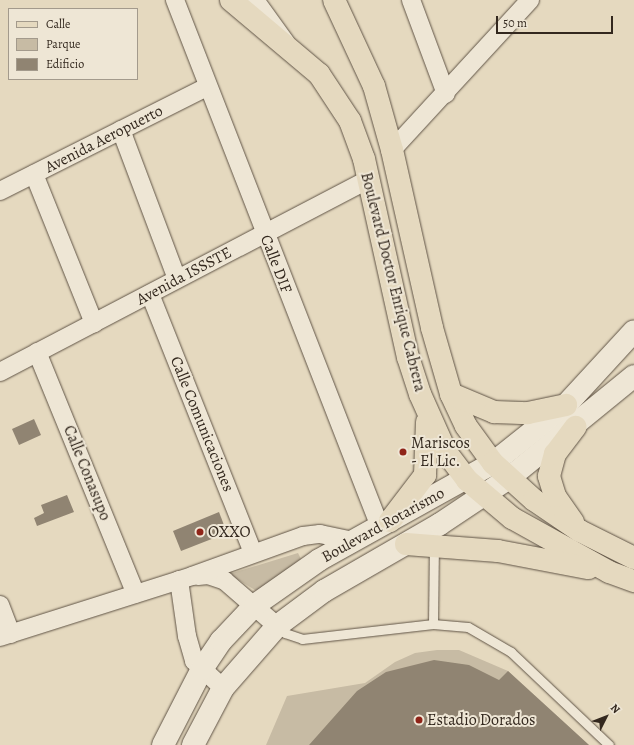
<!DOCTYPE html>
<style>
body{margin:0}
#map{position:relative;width:634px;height:745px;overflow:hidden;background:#e5d9bf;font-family:Alegreya,serif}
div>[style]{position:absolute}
.green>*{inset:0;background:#c7bba4}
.building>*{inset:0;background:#908472}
.roads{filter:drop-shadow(0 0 1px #605446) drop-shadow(0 0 1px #605446)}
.service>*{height:9px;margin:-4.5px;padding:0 4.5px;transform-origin:4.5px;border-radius:4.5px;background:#eee6d5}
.minor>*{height:18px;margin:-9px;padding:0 9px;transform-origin:9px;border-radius:9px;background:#eee6d5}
.tertiary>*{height:22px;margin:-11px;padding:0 11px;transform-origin:11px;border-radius:11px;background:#eee6d5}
.primary>*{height:22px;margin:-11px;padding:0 11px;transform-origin:11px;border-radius:11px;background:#e5d9bf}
.dots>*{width:11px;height:11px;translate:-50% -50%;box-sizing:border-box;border:2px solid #eee6d5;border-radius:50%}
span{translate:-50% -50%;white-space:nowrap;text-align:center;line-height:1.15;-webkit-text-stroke:4px #eee6d5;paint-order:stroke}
.street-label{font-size:16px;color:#33281e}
.poi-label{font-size:16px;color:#33281e}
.left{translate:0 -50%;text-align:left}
.legend{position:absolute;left:8px;top:8px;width:130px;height:72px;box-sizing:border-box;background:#eee6d5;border:1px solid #a39a8c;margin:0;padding:5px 7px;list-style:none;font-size:12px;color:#33281e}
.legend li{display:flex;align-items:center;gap:8px;height:20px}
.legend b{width:20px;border:1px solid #a39a8c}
.north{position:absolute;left:586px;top:697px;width:40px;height:40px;-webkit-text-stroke:3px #eee6d5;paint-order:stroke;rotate:48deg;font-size:11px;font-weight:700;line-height:16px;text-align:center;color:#33281e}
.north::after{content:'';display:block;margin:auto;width:14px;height:18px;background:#33281e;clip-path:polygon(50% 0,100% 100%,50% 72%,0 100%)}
.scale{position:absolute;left:496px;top:16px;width:117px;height:18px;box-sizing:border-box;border:2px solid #33281e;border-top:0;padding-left:5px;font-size:12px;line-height:14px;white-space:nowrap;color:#33281e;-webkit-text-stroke:3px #eee6d5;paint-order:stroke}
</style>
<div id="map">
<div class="green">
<i style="clip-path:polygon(298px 553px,301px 559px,258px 592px,229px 574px)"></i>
<i style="clip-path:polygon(437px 650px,459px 650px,508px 671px,589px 745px,266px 745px,287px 696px,365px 683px,395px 662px,415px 653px)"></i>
</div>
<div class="building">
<i style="clip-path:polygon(34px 419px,41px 435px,19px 445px,12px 429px)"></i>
<i style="clip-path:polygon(67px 495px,74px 512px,37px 526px,34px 518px,44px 513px,41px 505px)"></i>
<i style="clip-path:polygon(219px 512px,227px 533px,181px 551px,173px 531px)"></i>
<i style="clip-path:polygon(434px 660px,469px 665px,499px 680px,508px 671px,589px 745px,309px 745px,357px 691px,386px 672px)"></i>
</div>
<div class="roads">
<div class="service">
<i style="left:433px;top:624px;width:79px;rotate:-89.3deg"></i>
<i style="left:277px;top:626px;width:11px;rotate:41deg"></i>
<i style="left:285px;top:633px;width:18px;rotate:19deg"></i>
<i style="left:302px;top:639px;width:132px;rotate:-6.5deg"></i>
<i style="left:433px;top:624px;width:35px;rotate:5deg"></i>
<i style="left:468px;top:627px;width:50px;rotate:30.2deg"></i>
<i style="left:511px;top:652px;width:135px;rotate:43.5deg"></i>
</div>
<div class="minor">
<i style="left:175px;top:0;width:565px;rotate:68.74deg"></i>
<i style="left:255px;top:0;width:53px;rotate:54.2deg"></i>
<i style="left:411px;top:0;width:100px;rotate:69.6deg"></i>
<i style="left:121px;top:130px;width:159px;rotate:69.4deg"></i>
<i style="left:392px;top:150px;width:204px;rotate:-47.4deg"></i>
<i style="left:34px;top:174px;width:161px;rotate:68.1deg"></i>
<i style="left:0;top:191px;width:232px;rotate:-26.7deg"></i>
<i style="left:150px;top:294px;width:279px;rotate:68.3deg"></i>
<i style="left:37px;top:352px;width:261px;rotate:67.8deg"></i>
<i style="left:0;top:372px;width:415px;rotate:-27.6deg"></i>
<i style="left:198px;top:576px;width:10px;rotate:-6deg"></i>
<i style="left:208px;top:575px;width:18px;rotate:19deg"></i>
<i style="left:225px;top:581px;width:69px;rotate:40.9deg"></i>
<i style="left:179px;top:580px;width:57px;rotate:81.9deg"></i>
<i style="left:187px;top:636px;width:26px;rotate:74deg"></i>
<i style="left:194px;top:661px;width:40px;rotate:43deg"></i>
<i style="left:0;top:605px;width:31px;rotate:69deg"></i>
<i style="left:0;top:637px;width:201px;rotate:-17.6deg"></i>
<i style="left:192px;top:576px;width:118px;rotate:-19.8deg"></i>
<i style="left:303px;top:536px;width:17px;rotate:-7deg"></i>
<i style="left:320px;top:534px;width:34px;rotate:12deg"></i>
</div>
<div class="tertiary">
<i style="left:163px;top:745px;width:85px;rotate:-62.8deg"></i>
<i style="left:202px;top:669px;width:34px;rotate:-56deg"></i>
<i style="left:221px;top:641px;width:50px;rotate:-46.6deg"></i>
<i style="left:255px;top:605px;width:78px;rotate:-35.1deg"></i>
<i style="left:319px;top:560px;width:199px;rotate:-29.1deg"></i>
<i style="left:493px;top:463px;width:93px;rotate:-38.5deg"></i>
<i style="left:566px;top:405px;width:100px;rotate:-47.4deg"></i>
<i style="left:193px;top:745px;width:64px;rotate:-62.2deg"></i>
<i style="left:223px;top:688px;width:82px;rotate:-48.9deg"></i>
<i style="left:277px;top:626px;width:59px;rotate:-36.7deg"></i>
<i style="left:324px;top:591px;width:134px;rotate:-30deg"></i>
<i style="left:440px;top:524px;width:83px;rotate:-33.7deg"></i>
<i style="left:509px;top:478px;width:161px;rotate:-39.2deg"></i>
</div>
<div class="primary">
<i style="left:231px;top:0;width:115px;rotate:40.1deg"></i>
<i style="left:319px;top:74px;width:56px;rotate:56.6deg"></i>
<i style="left:350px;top:121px;width:40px;rotate:69.8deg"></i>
<i style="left:364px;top:159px;width:203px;rotate:77.5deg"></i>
<i style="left:408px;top:357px;width:39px;rotate:72deg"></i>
<i style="left:420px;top:394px;width:64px;rotate:65.9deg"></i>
<i style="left:446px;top:452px;width:35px;rotate:53deg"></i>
<i style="left:467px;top:480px;width:59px;rotate:40.2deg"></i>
<i style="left:512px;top:518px;width:111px;rotate:29.1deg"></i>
<i style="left:609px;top:572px;width:27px;rotate:20deg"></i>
<i style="left:334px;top:0;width:95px;rotate:65.1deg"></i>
<i style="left:374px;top:86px;width:66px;rotate:74.3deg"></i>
<i style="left:392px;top:150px;width:182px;rotate:77.3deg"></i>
<i style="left:432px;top:328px;width:69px;rotate:73.9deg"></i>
<i style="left:451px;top:394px;width:35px;rotate:65deg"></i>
<i style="left:466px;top:426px;width:46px;rotate:53.9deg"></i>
<i style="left:493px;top:463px;width:55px;rotate:42.1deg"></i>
<i style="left:534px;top:500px;width:55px;rotate:34deg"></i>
<i style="left:580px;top:531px;width:60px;rotate:26.6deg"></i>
<i style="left:451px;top:394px;width:47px;rotate:22.7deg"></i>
<i style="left:494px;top:412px;width:34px;rotate:2deg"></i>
<i style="left:528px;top:413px;width:39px;rotate:-12deg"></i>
<i style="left:390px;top:521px;width:58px;rotate:-52.7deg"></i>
<i style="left:425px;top:475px;width:53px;rotate:-87.8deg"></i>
<i style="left:573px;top:522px;width:32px;rotate:-125deg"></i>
<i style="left:555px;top:496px;width:21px;rotate:-107deg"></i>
<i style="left:549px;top:476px;width:23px;rotate:-75deg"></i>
<i style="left:555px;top:454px;width:34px;rotate:-53deg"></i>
<i style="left:406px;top:544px;width:92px;rotate:4.4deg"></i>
<i style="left:498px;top:551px;width:92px;rotate:10.7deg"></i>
</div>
</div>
<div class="dots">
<i style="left:403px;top:452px;background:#8f2418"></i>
<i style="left:200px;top:532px;background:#8f2418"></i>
<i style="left:419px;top:720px;background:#8f2418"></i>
</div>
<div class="street-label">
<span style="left:104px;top:139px;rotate:-27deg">Avenida Aeropuerto</span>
<span style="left:276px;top:264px;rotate:69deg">Calle DIF</span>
<span style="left:184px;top:276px;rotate:-28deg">Avenida ISSSTE</span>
<span style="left:393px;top:282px;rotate:76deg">Boulevard Doctor Enrique Cabrera</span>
<span style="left:202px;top:424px;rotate:68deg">Calle Comunicaciones</span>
<span style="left:87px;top:473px;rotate:68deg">Calle Conasupo</span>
<span style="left:383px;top:525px;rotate:-29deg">Boulevard Rotarismo</span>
</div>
<div class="poi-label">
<span class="left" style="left:411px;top:452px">Mariscos<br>- El Lic.</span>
<span class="left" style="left:208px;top:532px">OXXO</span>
<span class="left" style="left:427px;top:720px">Estadio Dorados</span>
</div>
<ul class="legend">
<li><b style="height:5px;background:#e5d9bf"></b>Calle</li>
<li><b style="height:11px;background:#c7bba4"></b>Parque</li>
<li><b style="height:11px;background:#908472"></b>Edificio</li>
</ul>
<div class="north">N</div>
<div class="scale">50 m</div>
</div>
